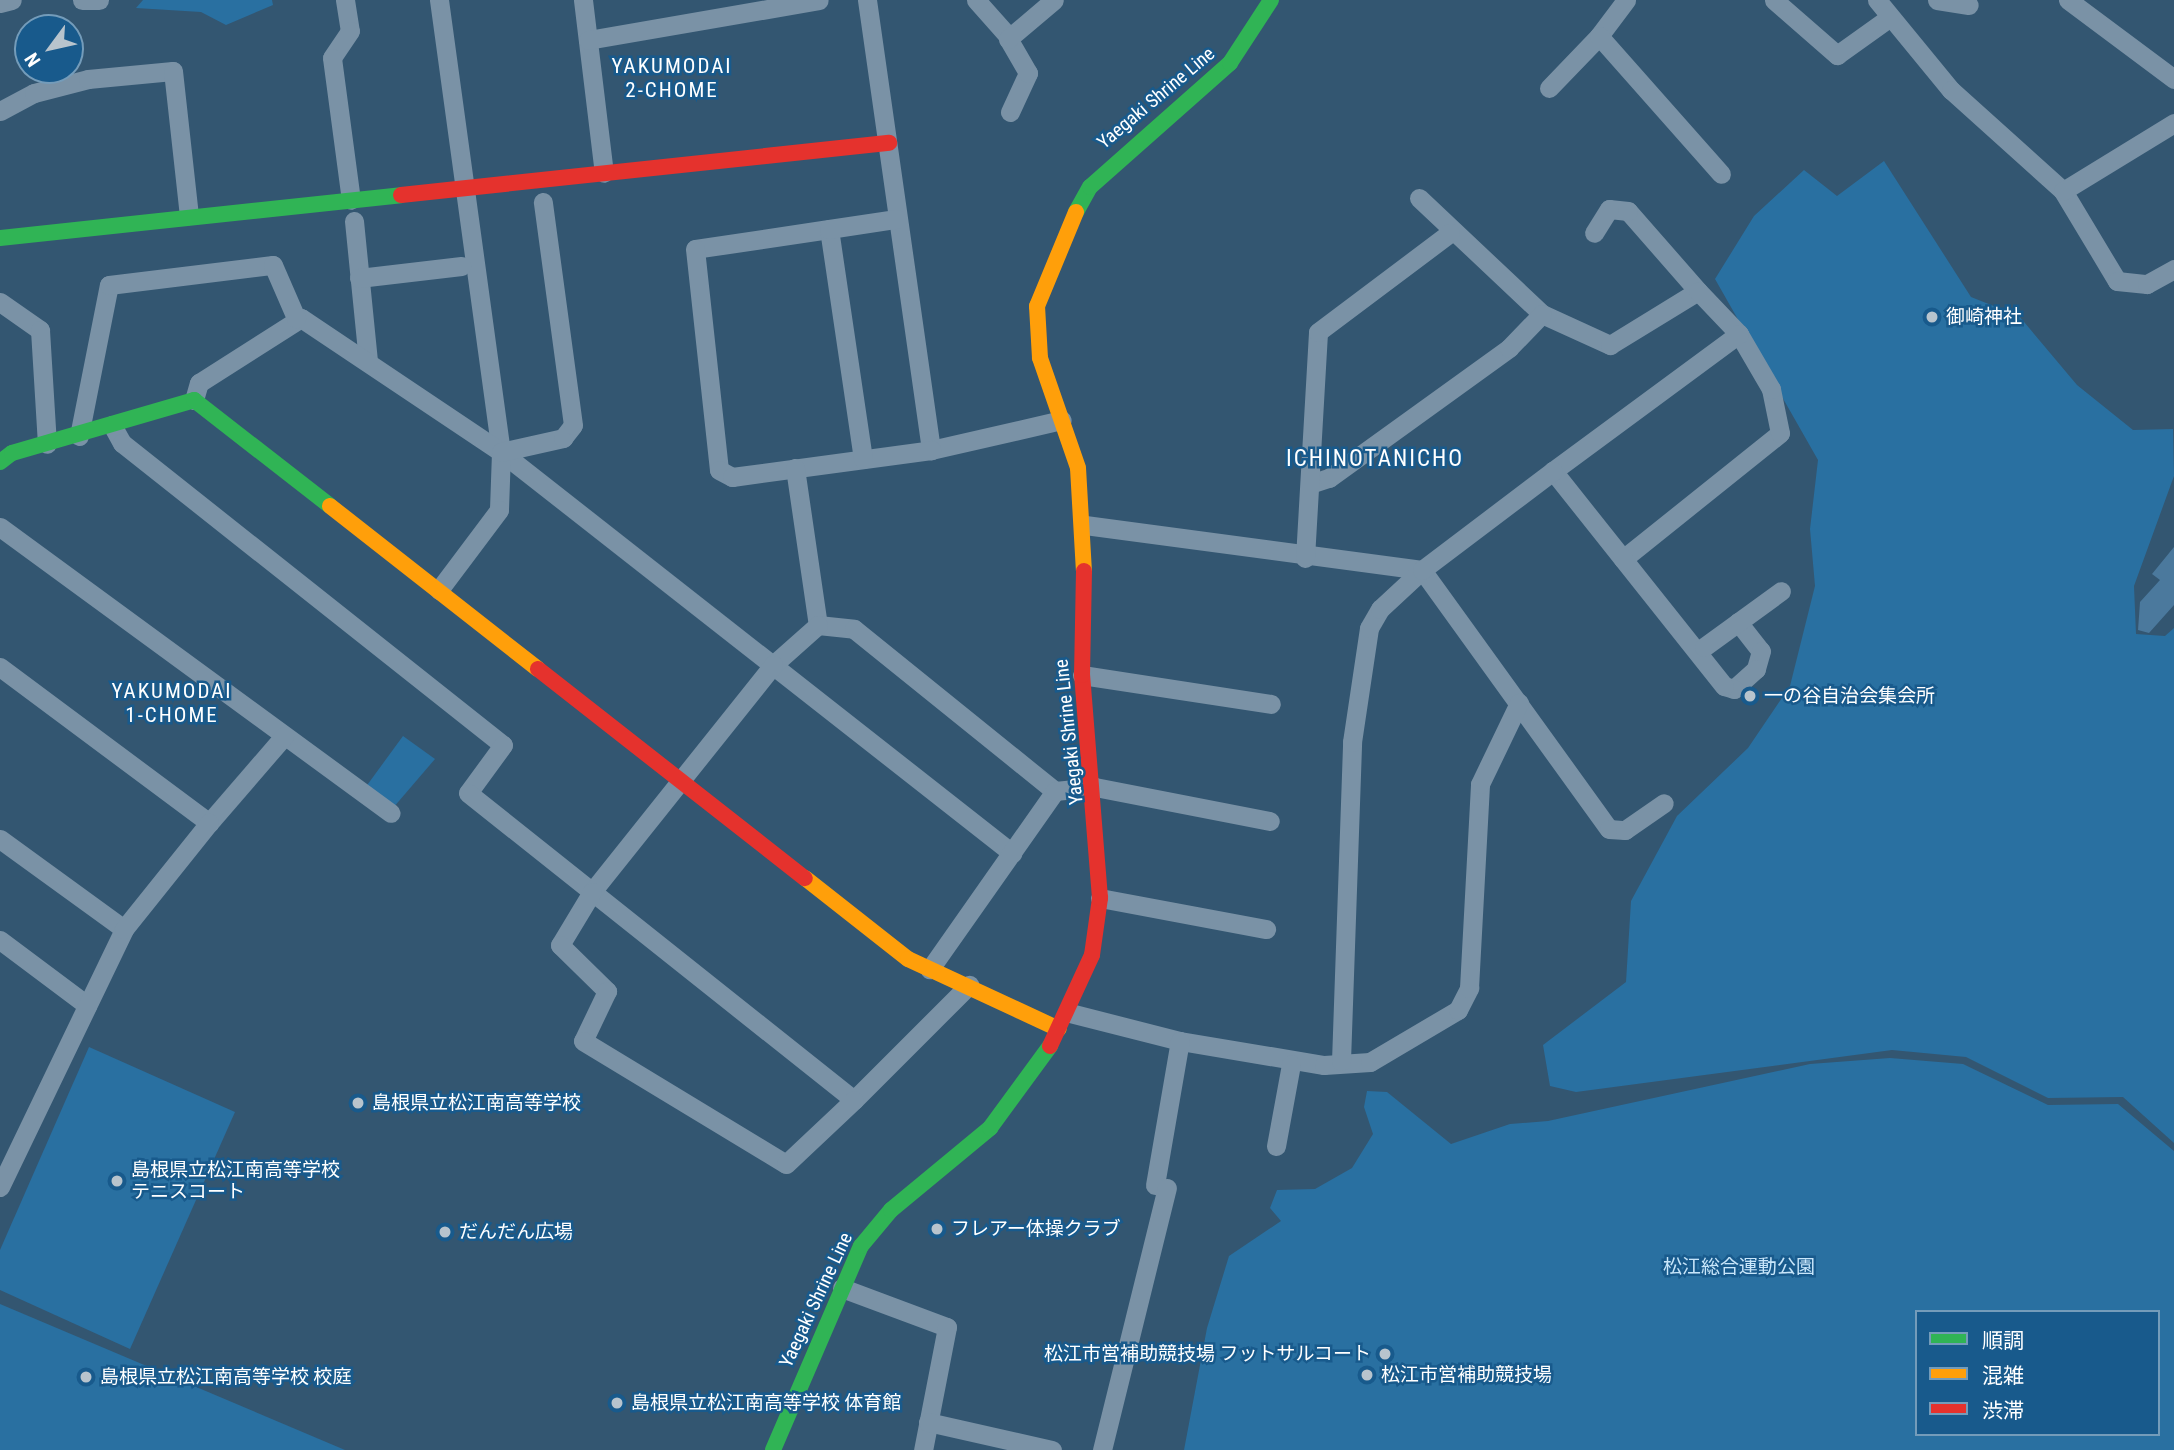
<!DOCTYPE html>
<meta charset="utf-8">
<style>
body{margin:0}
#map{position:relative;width:2174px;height:1450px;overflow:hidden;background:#335671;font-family:"Roboto Condensed","Noto Sans JP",sans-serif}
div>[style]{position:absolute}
.green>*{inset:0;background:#2970a1}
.water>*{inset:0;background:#4b799d}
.street>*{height:19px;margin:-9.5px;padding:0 9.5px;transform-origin:9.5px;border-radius:9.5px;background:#7a92a6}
.fast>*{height:16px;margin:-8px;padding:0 8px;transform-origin:8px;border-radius:8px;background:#30b455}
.slow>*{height:16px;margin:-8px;padding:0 8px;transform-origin:8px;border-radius:8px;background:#ff9f0a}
.jam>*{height:16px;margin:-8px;padding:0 8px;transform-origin:8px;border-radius:8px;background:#e5322d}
.dots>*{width:19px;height:19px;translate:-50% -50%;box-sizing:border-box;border:4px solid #185a8c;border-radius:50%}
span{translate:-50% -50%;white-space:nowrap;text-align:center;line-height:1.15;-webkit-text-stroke:5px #185a8c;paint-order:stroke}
.street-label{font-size:19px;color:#fff}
.poi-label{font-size:19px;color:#fff}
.left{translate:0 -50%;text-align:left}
.right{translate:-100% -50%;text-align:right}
.park-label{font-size:19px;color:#c8e6fa}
.neighbourhood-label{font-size:21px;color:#fff;letter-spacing:2px}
.quarter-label{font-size:23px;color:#fff;letter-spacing:2px}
.legend{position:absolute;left:1915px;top:1310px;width:245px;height:126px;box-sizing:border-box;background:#185a8c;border:2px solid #749cba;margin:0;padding:9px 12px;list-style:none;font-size:21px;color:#fff}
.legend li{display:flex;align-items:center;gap:14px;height:35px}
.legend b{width:35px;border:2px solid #749cba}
.north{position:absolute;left:14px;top:14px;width:70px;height:70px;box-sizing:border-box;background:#185a8c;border:2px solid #749cba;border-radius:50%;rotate:237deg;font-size:19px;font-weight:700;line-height:28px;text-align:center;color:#fff}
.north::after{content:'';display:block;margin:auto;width:24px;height:32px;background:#b8c4cd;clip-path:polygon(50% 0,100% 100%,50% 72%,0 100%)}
</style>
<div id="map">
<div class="green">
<i style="clip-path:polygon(143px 0,272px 0,273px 5px,226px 25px,201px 12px,136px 8px)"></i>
<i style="clip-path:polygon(1884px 161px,1971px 297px,2019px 316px,2077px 385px,2133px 430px,2173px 429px,2174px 476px,2134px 586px,2136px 634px,2165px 636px,2174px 628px,2174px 1143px,2123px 1097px,2048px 1098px,1966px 1057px,1892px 1050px,1576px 1092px,1550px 1086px,1543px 1045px,1626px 982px,1631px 901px,1677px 816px,1748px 748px,1790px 686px,1815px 586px,1810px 529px,1818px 460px,1715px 279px,1754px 216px,1804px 170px,1837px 196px)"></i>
<i style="clip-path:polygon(403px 736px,435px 759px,393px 808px,365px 788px)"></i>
<i style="clip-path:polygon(89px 1047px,235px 1112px,130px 1349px,0 1290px,0 1250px)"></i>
<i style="clip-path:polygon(evenodd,1890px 1058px,1963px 1064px,2048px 1105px,2118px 1104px,2174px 1151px,2174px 1450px,1184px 1450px,1207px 1328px,1229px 1256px,1281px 1221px,1270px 1208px,1277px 1190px,1315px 1189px,1352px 1168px,1373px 1134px,1364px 1107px,1367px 1091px,1387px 1092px,1451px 1144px,1510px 1124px,1548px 1121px,1810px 1064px,1890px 1058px,1917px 1312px,2158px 1312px,2158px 1434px,1917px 1434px,1917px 1312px)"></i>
<i style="clip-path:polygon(0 1304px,345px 1450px,0 1450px)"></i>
</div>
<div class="water">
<i style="clip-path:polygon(2174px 547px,2174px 605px,2149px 633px,2138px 630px,2140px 602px,2160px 580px,2152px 574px)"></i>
</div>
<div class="street">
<i style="left:82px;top:0;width:17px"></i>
<i style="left:345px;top:0;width:31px;rotate:81deg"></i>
<i style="left:350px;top:31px;width:32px;rotate:124deg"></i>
<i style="left:332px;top:58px;width:143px;rotate:82.4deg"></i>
<i style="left:439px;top:0;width:456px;rotate:82.2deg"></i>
<i style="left:501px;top:452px;width:650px;rotate:38.12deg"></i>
<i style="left:583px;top:0;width:174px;rotate:83.1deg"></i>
<i style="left:867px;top:0;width:455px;rotate:81.9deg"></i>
<i style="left:931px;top:450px;width:134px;rotate:-12.9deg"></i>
<i style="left:976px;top:0;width:50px;rotate:48.3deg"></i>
<i style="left:1774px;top:0;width:84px;rotate:41.1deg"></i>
<i style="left:1837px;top:55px;width:65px;rotate:-35.6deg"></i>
<i style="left:1877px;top:0;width:117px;rotate:50.6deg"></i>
<i style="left:1951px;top:90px;width:151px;rotate:42deg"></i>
<i style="left:2063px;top:191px;width:105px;rotate:59deg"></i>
<i style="left:2117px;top:281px;width:30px;rotate:6deg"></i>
<i style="left:2147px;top:284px;width:31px;rotate:-29deg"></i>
<i style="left:1937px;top:0;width:32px;rotate:9deg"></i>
<i style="left:2068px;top:0;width:132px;rotate:36.7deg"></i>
<i style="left:0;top:3px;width:12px;rotate:-14deg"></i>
<i style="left:1599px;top:36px;width:45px;rotate:-53.1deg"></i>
<i style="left:588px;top:40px;width:234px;rotate:-9.8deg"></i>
<i style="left:1549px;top:88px;width:72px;rotate:-46.1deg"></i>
<i style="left:1599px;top:36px;width:184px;rotate:48.5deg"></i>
<i style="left:0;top:111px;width:38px;rotate:-28deg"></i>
<i style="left:34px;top:93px;width:56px;rotate:-14.5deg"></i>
<i style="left:88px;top:79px;width:85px;rotate:-5.4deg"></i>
<i style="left:173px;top:71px;width:145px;rotate:83.7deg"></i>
<i style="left:1010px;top:112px;width:43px;rotate:-65.2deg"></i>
<i style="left:1028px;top:73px;width:39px;rotate:-120deg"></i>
<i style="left:1008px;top:39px;width:60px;rotate:-40.3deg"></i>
<i style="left:2063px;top:191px;width:130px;rotate:-31.5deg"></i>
<i style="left:1419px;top:198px;width:169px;rotate:43.3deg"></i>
<i style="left:1542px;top:314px;width:75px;rotate:24.5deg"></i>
<i style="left:1610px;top:345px;width:103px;rotate:-31.5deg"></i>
<i style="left:1698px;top:291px;width:106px;rotate:-131.2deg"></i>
<i style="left:1628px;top:211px;width:19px;rotate:-174deg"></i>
<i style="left:1609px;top:209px;width:28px;rotate:122deg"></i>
<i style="left:354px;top:221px;width:142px;rotate:84.3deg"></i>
<i style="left:829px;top:229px;width:135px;rotate:171.5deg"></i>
<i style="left:695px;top:249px;width:222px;rotate:83.8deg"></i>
<i style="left:719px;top:470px;width:15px;rotate:28deg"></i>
<i style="left:732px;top:477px;width:201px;rotate:-7.7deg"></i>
<i style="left:359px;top:278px;width:103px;rotate:-6.7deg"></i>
<i style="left:0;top:302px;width:49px;rotate:35deg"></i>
<i style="left:40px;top:330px;width:114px;rotate:86.5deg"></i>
<i style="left:194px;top:400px;width:18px;rotate:-74deg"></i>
<i style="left:199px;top:383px;width:121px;rotate:-32.5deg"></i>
<i style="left:301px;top:318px;width:241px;rotate:33.8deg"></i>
<i style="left:501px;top:452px;width:58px;rotate:92deg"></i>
<i style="left:499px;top:510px;width:100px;rotate:126.9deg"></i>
<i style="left:112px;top:425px;width:21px;rotate:61deg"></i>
<i style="left:122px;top:443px;width:486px;rotate:38.4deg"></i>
<i style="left:503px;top:745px;width:59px;rotate:126.1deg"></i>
<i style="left:468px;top:793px;width:493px;rotate:38.5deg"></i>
<i style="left:854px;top:1100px;width:163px;rotate:-45deg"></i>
<i style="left:79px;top:436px;width:154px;rotate:-78.8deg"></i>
<i style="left:109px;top:285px;width:165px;rotate:-7deg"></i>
<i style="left:273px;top:265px;width:58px;rotate:66.5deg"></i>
<i style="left:501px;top:452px;width:64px;rotate:-12.7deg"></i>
<i style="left:563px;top:438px;width:16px;rotate:-52deg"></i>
<i style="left:573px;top:425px;width:225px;rotate:-97.7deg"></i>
<i style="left:863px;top:459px;width:232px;rotate:-98.4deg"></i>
<i style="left:829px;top:229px;width:68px;rotate:-8.5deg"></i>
<i style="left:795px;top:468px;width:159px;rotate:81.7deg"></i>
<i style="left:818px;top:625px;width:36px;rotate:6deg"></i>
<i style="left:854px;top:629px;width:258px;rotate:38.9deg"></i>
<i style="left:1055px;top:791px;width:218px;rotate:125.1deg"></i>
<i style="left:1310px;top:484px;width:20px;rotate:-18deg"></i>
<i style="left:1329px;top:478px;width:222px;rotate:-35.8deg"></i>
<i style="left:1509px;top:348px;width:47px;rotate:-45.9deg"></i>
<i style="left:1085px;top:525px;width:340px;rotate:7.6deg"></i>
<i style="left:1422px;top:570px;width:319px;rotate:54.2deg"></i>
<i style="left:1609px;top:829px;width:16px;rotate:4deg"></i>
<i style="left:1625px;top:830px;width:47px;rotate:-34.7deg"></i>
<i style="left:0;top:527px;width:484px;rotate:36.2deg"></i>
<i style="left:1305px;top:558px;width:226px;rotate:-86.7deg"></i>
<i style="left:1318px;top:332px;width:165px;rotate:-36.9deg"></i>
<i style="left:1623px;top:559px;width:201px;rotate:-38.7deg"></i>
<i style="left:1780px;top:433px;width:45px;rotate:-101.6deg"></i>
<i style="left:1771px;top:389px;width:64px;rotate:-120.2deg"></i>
<i style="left:1739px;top:334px;width:59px;rotate:-133.6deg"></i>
<i style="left:1738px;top:622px;width:37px;rotate:52deg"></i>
<i style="left:1761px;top:651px;width:19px;rotate:106deg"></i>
<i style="left:1756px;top:669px;width:30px;rotate:138deg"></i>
<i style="left:1734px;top:689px;width:10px;rotate:-163deg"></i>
<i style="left:1724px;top:686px;width:275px;rotate:-128.5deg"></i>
<i style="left:1553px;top:471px;width:231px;rotate:-36.4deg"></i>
<i style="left:818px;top:625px;width:60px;rotate:138.4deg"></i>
<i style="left:773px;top:665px;width:290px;rotate:128.6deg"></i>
<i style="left:592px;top:892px;width:62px;rotate:121.1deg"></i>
<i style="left:560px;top:945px;width:66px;rotate:44.4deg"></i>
<i style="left:607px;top:991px;width:55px;rotate:115.6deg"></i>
<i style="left:583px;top:1041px;width:237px;rotate:31.2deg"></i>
<i style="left:786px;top:1164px;width:93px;rotate:-43.3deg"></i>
<i style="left:1704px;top:647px;width:95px;rotate:-36deg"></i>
<i style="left:0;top:667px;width:261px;rotate:36.7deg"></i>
<i style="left:209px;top:823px;width:115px;rotate:-49.2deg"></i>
<i style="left:1082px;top:675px;width:191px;rotate:8.7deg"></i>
<i style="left:1055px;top:791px;width:40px;rotate:-5.7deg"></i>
<i style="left:1095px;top:787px;width:178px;rotate:11deg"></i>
<i style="left:0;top:839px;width:153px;rotate:36deg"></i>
<i style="left:1100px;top:898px;width:169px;rotate:10.6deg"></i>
<i style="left:0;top:940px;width:109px;rotate:36.8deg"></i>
<i style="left:1070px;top:1013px;width:114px;rotate:14.3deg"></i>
<i style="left:1180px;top:1041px;width:146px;rotate:9.5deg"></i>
<i style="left:1324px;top:1065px;width:46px;rotate:-3.7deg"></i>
<i style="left:1370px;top:1062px;width:102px;rotate:-30.6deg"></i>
<i style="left:1458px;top:1010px;width:25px;rotate:-63deg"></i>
<i style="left:1469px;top:988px;width:204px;rotate:-86.9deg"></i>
<i style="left:1480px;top:784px;width:90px;rotate:-64.3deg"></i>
<i style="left:1341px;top:1061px;width:319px;rotate:-88deg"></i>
<i style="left:1352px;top:742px;width:115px;rotate:-81.5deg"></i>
<i style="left:1369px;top:628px;width:22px;rotate:-60deg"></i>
<i style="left:1380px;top:609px;width:57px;rotate:-42.9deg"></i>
<i style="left:1422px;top:570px;width:164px;rotate:-37.1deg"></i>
<i style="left:1276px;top:1146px;width:83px;rotate:-79.6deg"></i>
<i style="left:1155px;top:1185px;width:146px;rotate:-80.2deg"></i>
<i style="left:0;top:1187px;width:286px;rotate:-64.3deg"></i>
<i style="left:124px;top:929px;width:136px;rotate:-51.3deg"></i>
<i style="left:842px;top:1288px;width:112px;rotate:20.4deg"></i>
<i style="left:947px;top:1327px;width:125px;rotate:101deg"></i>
<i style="left:928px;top:1422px;width:127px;rotate:12.7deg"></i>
<i style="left:1102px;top:1450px;width:270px;rotate:-76.1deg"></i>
</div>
<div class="fast">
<i style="left:1076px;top:212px;width:29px;rotate:-61deg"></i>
<i style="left:1090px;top:187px;width:187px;rotate:-41.5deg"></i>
<i style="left:1230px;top:63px;width:75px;rotate:-56.9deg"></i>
<i style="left:0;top:238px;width:403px;rotate:-6.1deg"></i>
<i style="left:0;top:462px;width:15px;rotate:-37deg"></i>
<i style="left:12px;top:453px;width:190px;rotate:-16.2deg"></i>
<i style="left:194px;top:400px;width:172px;rotate:37.9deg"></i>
<i style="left:773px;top:1450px;width:222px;rotate:-66.7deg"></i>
<i style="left:861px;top:1246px;width:47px;rotate:-50.2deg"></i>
<i style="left:891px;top:1210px;width:129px;rotate:-39.6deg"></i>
<i style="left:990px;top:1128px;width:102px;rotate:-53.8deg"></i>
</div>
<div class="slow">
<i style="left:1076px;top:212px;width:102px;rotate:112.5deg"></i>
<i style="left:1037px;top:306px;width:52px;rotate:86.7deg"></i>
<i style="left:1040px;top:358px;width:116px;rotate:70.9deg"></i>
<i style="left:1078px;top:468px;width:103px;rotate:86.7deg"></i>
<i style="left:330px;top:506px;width:264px;rotate:38.1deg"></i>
<i style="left:805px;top:878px;width:131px;rotate:38.2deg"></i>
<i style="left:908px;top:959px;width:166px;rotate:24.9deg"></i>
</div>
<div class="jam">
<i style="left:401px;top:195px;width:491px;rotate:-6.1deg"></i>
<i style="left:538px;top:669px;width:339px;rotate:38.1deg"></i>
<i style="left:1050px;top:1046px;width:100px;rotate:-65.2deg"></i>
<i style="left:1092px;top:955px;width:58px;rotate:-82deg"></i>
<i style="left:1100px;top:898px;width:224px;rotate:-94.6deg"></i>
<i style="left:1082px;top:675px;width:104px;rotate:-88.9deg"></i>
</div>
<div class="dots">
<i style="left:1932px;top:317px;background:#b8c4cd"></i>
<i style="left:1750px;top:696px;background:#b8c4cd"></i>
<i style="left:358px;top:1103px;background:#b8c4cd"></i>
<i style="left:117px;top:1181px;background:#b8c4cd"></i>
<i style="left:937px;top:1229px;background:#b8c4cd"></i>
<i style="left:445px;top:1232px;background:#b8c4cd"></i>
<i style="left:1385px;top:1354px;background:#b8c4cd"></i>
<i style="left:1367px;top:1375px;background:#b8c4cd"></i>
<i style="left:86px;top:1377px;background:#b8c4cd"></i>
<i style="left:617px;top:1403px;background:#b8c4cd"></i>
</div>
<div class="street-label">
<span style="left:1156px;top:98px;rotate:-40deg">Yaegaki Shrine Line</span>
<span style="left:1069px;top:732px;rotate:-96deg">Yaegaki Shrine Line</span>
<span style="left:816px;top:1300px;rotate:-65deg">Yaegaki Shrine Line</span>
</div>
<div class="poi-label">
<span class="left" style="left:1946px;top:317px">御崎神社</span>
<span class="left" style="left:1764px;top:696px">一の谷自治会集会所</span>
<span class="left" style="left:372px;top:1103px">島根県立松江南高等学校</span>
<span class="left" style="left:131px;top:1181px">島根県立松江南高等学校<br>テニスコート</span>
<span class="left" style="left:951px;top:1229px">フレアー体操クラブ</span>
<span class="left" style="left:459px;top:1232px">だんだん広場</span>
<span class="right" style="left:1371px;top:1354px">松江市営補助競技場 フットサルコート</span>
<span class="left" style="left:1381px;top:1375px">松江市営補助競技場</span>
<span class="left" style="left:100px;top:1377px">島根県立松江南高等学校 校庭</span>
<span class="left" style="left:631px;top:1403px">島根県立松江南高等学校 体育館</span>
</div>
<div class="park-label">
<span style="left:1739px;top:1267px">松江総合運動公園</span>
</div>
<div class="neighbourhood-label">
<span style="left:672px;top:78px">YAKUMODAI<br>2-CHOME</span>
<span style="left:172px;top:703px">YAKUMODAI<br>1-CHOME</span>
</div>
<div class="quarter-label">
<span style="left:1375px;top:459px">ICHINOTANICHO</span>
</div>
<ul class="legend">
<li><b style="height:9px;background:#30b455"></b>順調</li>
<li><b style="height:9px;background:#ff9f0a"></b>混雑</li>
<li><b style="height:9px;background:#e5322d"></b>渋滞</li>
</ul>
<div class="north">N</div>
</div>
